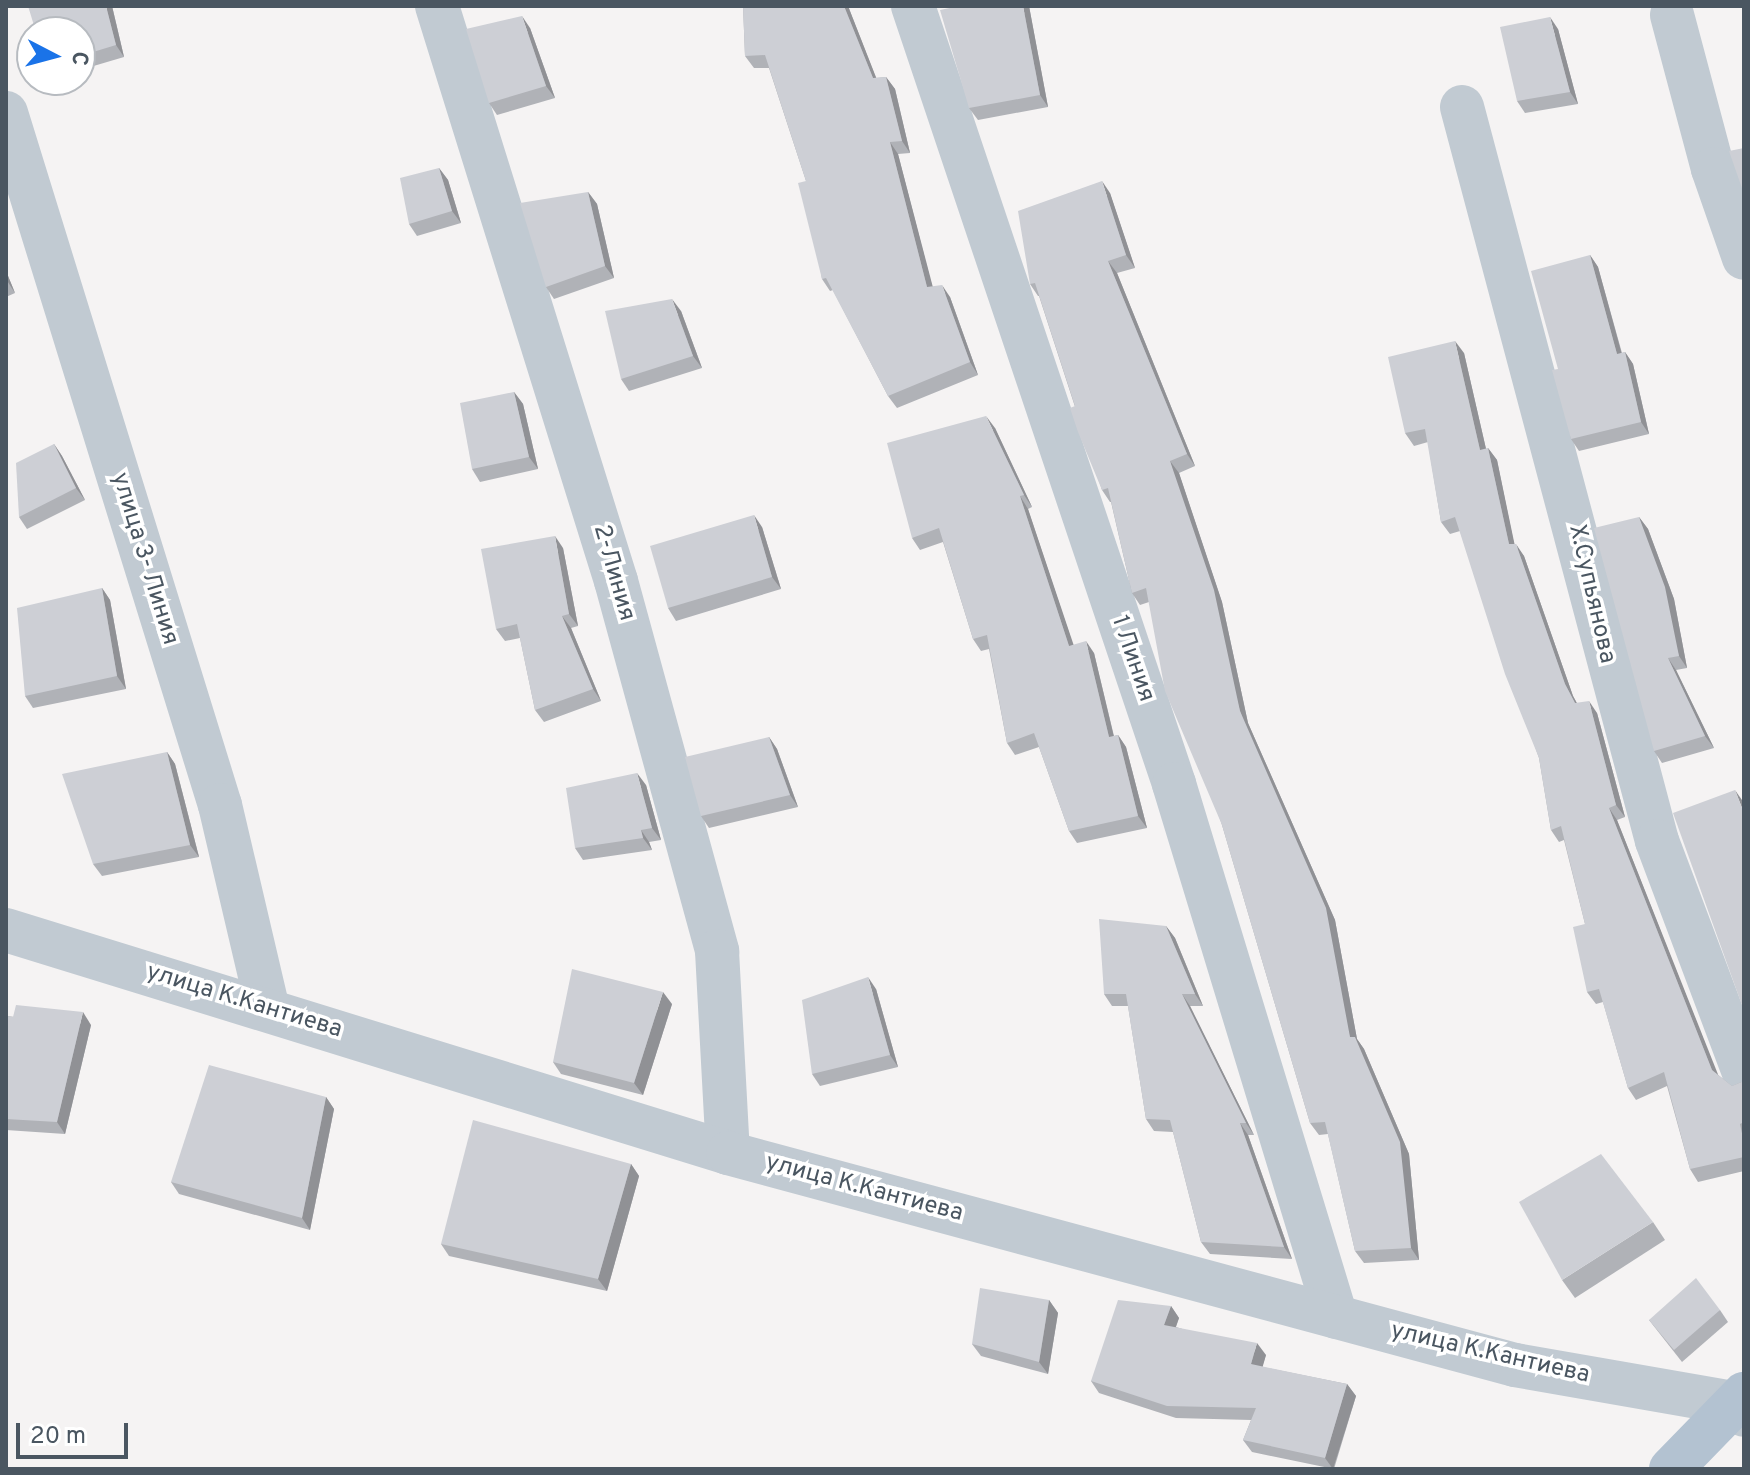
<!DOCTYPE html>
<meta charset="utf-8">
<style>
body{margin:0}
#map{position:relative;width:1750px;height:1475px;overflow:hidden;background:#f5f3f3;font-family:Overpass,sans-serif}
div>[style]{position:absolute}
.minor>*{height:44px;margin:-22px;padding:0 22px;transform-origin:22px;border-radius:22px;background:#c1cad2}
.major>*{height:44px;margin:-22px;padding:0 22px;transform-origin:22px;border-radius:22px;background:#b3c2d1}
.wall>*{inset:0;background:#b0b2b7}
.shaded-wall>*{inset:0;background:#909195}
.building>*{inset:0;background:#cdcfd5}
span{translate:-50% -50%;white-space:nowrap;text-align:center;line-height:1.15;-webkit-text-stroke:7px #fff;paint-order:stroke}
.street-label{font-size:24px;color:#4a5661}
.frame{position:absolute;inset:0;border:8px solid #4a5661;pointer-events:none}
.north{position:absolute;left:16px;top:16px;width:80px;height:80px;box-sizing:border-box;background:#fff;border:2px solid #b7bbc0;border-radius:50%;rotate:96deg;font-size:22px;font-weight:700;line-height:32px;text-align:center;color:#4a5661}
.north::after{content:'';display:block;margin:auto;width:28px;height:36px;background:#1a73e8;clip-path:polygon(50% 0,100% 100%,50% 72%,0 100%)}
.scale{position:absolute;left:16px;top:1423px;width:112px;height:36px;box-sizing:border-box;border:4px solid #4a5661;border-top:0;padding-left:10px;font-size:24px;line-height:28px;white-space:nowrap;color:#4a5661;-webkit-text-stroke:6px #fff;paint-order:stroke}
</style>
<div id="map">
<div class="minor">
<i style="left:437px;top:6px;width:602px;rotate:72.71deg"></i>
<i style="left:616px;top:581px;width:384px;rotate:74.7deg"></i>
<i style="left:717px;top:951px;width:202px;rotate:86.9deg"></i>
<i style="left:913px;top:6px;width:821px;rotate:71.45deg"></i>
<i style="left:1174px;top:784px;width:557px;rotate:73.09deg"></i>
<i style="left:1672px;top:15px;width:159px;rotate:75.1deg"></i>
<i style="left:1713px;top:169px;width:94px;rotate:70.8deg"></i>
<i style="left:1462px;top:107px;width:759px;rotate:75.12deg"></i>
<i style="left:1657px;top:841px;width:248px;rotate:69.4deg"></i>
<i style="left:6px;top:113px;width:724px;rotate:72.82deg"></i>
<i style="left:220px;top:805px;width:210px;rotate:76.8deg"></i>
<i style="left:6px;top:930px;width:756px;rotate:17.16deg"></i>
<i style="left:728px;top:1153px;width:815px;rotate:15.08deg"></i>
<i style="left:1515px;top:1365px;width:221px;rotate:9.9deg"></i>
<i style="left:1733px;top:1403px;width:16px;rotate:47deg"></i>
</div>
<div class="major">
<i style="left:1671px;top:1469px;width:105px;rotate:-45.8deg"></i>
</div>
<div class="wall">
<i style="clip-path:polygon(112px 6px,124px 57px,80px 70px,80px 32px)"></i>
<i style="clip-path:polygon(743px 6px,848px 6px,876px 78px,886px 77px,895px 89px,910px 153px,898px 154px,932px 286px,950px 297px,978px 375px,897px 408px,888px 396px,833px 290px,830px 291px,822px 279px,806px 181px,769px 68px,754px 68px,745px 56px)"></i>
<i style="clip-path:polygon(1029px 6px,1048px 107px,978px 120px,969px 108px)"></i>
<i style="clip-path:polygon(530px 28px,555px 98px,497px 115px,489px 103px)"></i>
<i style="clip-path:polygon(1558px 29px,1578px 104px,1525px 113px,1517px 101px)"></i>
<i style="clip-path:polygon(439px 168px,448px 180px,461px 223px,417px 236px,409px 224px)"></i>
<i style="clip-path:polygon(588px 192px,597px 204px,614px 278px,554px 299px,546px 287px)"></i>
<i style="clip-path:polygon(1110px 193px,1135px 268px,1117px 273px,1195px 466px,1179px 473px,1222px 602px,1248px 723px,1335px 920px,1357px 1039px,1364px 1049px,1409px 1154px,1419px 1260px,1364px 1263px,1355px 1251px,1328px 1134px,1319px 1135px,1310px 1123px,1222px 825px,1149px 602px,1140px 605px,1132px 593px,1111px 502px,1110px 502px,1102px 490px,1039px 296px,1038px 296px,1030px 284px)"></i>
<i style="clip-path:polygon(1590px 255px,1598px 267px,1622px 353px,1625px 352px,1633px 364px,1649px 434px,1579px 451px,1571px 439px,1558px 369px)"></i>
<i style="clip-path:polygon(6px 271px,15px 293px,6px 297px)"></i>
<i style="clip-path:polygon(681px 311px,702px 368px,629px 391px,621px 379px)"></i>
<i style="clip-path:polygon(1464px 353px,1486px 449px,1488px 448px,1497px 460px,1514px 544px,1524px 556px,1573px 696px,1577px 703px,1597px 713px,1625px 817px,1617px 820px,1717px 1074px,1732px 1086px,1744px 1081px,1744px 1171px,1698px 1182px,1690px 1169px,1667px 1086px,1636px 1100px,1628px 1088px,1603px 1002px,1596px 1004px,1587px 992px,1585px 924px,1564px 840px,1559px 842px,1551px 830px,1539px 758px,1460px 531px,1450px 534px,1441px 522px,1428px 442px,1414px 446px,1405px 433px)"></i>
<i style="clip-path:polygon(514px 392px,523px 404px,538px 469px,480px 482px,472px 469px)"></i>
<i style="clip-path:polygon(995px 428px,1032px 507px,1028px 509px,1073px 645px,1094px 653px,1114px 736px,1118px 735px,1126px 747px,1147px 828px,1077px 843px,1069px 831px,1039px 747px,1015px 755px,1007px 743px,989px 649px,981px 651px,973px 639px,943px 542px,920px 550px,912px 538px)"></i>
<i style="clip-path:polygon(54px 444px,62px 456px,85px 500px,27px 529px,19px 517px)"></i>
<i style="clip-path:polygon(1639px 517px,1648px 529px,1674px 599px,1687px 668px,1676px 670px,1714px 748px,1662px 763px,1654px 751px)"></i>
<i style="clip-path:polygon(762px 527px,781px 589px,676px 621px,668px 608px)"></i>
<i style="clip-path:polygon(563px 548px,578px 626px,571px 628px,601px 701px,544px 722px,535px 710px,520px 638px,505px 641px,496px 629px)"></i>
<i style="clip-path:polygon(102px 588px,110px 600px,126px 689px,33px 708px,25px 696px)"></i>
<i style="clip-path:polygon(769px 737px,777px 749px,798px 807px,709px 828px,701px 816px)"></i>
<i style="clip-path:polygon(167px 752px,175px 764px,199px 857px,102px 876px,93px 864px)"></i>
<i style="clip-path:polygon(646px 785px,661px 840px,649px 842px,652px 850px,583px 860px,575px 848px)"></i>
<i style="clip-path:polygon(1166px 926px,1175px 938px,1203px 1006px,1190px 1006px,1254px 1135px,1248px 1135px,1292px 1259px,1210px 1254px,1201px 1242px,1173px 1132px,1154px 1131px,1146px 1119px,1128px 1006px,1112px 1006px,1104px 994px)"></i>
<i style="clip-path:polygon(876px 989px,898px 1067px,820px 1086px,812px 1074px)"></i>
<i style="clip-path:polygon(672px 1004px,643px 1095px,561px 1074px,553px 1062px)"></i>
<i style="clip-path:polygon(6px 1016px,91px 1025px,65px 1134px,6px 1130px)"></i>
<i style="clip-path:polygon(326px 1097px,334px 1109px,310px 1230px,179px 1194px,171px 1182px)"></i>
<i style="clip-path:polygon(631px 1164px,639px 1176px,607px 1291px,449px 1256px,441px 1244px)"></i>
<i style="clip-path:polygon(1653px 1222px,1665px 1240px,1575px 1298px,1562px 1280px)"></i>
<i style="clip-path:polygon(1049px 1300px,1058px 1313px,1048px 1374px,981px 1356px,972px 1344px)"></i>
<i style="clip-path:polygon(1171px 1306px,1179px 1318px,1176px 1327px,1266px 1355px,1262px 1367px,1347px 1384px,1356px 1396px,1334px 1469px,1252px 1452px,1243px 1440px,1251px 1420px,1176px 1418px,1099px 1393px,1091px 1381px)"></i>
<i style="clip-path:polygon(1720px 1310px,1728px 1322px,1682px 1362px,1649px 1320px)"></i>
</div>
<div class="shaded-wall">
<i style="clip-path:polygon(106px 6px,112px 6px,124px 57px,116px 45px)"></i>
<i style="clip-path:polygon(844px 6px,848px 6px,881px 90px,873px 78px)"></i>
<i style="clip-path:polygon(1023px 6px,1029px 6px,1048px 107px,1040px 95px)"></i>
<i style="clip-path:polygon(522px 16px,530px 28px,555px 98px,546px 86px)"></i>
<i style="clip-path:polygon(1550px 17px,1558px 29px,1578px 104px,1570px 92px)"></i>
<i style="clip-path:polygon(886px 77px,895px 89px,910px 153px,902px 141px)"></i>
<i style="clip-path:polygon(890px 142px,898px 154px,936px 299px,927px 287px)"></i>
<i style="clip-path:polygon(439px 168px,448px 180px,461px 223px,452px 211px)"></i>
<i style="clip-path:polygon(1102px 181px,1110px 193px,1135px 268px,1126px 255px)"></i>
<i style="clip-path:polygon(588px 192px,597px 204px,614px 278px,605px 266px)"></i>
<i style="clip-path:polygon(1590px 255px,1598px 267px,1625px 366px,1617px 354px)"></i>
<i style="clip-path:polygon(1108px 261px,1117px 273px,1195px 466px,1187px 454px)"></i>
<i style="clip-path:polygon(6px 271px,15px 293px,6px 279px)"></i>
<i style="clip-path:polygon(942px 285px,950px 297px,978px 375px,970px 362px)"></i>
<i style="clip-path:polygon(672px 299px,681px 311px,702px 368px,693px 356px)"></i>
<i style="clip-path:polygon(1455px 341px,1464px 353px,1489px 462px,1480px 450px)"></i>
<i style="clip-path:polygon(1625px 352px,1633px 364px,1649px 434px,1641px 422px)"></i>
<i style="clip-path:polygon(514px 392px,523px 404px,538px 469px,529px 457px)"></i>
<i style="clip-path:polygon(986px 416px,995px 428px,1032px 507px,1024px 495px)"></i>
<i style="clip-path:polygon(54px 444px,62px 456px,85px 500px,76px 488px)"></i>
<i style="clip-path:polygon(1488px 448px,1497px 460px,1517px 556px,1509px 544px)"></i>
<i style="clip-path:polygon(1170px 461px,1179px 473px,1222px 602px,1248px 723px,1335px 920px,1357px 1039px,1364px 1049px,1409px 1154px,1419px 1260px,1411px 1248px,1350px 1037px,1240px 711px)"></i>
<i style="clip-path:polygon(1020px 496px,1028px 509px,1078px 658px,1069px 646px)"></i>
<i style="clip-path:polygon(754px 515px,762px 527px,781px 589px,772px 577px)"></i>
<i style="clip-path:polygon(1639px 517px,1648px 529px,1674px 599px,1687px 668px,1679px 656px)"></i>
<i style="clip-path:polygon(555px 536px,563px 548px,578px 626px,569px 614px)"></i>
<i style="clip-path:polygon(1516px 544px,1524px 556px,1573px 696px,1583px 715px,1575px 703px,1565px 684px)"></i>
<i style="clip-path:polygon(102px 588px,110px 600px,126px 689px,117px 676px)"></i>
<i style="clip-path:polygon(562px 616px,571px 628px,601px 701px,593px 689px)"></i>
<i style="clip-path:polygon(1086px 641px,1094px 653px,1117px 750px,1109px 737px)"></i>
<i style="clip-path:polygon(1668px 658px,1676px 670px,1714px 748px,1705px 736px)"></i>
<i style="clip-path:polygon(1589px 701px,1597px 713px,1625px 817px,1616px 805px)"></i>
<i style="clip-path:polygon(1118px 735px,1126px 747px,1147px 828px,1138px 816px)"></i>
<i style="clip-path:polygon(769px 737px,777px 749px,798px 807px,790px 795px)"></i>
<i style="clip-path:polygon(167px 752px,175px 764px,199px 857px,190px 845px)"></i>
<i style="clip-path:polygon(637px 773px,646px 785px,661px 840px,652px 828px)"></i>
<i style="clip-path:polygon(1735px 790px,1744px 803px,1744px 813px)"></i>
<i style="clip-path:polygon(1609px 808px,1617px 820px,1721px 1082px,1712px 1070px)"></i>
<i style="clip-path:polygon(641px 830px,649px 842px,652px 850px,643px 838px)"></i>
<i style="clip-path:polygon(1166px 926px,1175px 938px,1203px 1006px,1195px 994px)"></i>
<i style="clip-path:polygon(868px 977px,876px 989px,898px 1067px,890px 1055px)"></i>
<i style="clip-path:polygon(663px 992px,672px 1004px,643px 1095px,634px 1083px)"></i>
<i style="clip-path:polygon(1182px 994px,1190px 1006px,1254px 1135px,1246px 1123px)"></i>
<i style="clip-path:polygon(83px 1012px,91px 1025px,65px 1134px,57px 1122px)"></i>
<i style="clip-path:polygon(326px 1097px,334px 1109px,310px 1230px,302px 1218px)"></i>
<i style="clip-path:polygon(1240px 1123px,1248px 1135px,1292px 1259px,1284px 1247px)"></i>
<i style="clip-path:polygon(631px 1164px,639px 1176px,607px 1291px,598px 1279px)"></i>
<i style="clip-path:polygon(1049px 1300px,1058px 1313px,1048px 1374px,1039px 1362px)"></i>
<i style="clip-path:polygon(1171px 1306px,1179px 1318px,1172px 1337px,1164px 1325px)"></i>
<i style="clip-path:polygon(1257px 1343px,1266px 1355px,1260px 1376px,1251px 1364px)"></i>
<i style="clip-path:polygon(1347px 1384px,1356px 1396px,1333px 1469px,1325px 1458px)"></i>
</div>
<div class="building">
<i style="clip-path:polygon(28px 6px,106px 6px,116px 45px,80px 56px,80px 32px,36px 32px)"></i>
<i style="clip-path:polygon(743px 6px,844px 6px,873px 78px,886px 77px,902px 141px,890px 142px,927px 287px,942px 285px,970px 362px,888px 396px,826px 278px,822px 279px,798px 183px,806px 181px,765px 55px,745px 56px)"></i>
<i style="clip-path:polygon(959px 6px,1023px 6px,1040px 95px,969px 108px,940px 10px)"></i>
<i style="clip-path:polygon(522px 16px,546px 86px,489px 103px,466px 29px)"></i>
<i style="clip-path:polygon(1550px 17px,1570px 92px,1517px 101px,1500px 27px)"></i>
<i style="clip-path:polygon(1744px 148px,1744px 194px,1729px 151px)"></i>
<i style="clip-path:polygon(439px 168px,452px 211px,409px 224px,400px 178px)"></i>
<i style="clip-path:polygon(1102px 181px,1126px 255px,1108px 261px,1187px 454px,1170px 461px,1214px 590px,1240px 711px,1326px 908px,1350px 1037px,1355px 1037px,1400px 1142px,1411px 1248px,1355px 1251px,1325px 1122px,1310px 1123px,1222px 825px,1165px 691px,1146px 588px,1132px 593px,1108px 488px,1102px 490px,1078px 432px,1070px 408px,1075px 406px,1035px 283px,1030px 284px,1018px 211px)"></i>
<i style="clip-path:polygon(588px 192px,605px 266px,546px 287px,520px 203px)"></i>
<i style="clip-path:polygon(1590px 255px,1617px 354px,1625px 352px,1641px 422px,1571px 439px,1552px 370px,1558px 369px,1531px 271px)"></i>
<i style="clip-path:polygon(672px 299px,693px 356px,621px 379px,605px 311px)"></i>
<i style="clip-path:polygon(1455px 341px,1480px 450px,1488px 448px,1509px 544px,1516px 544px,1565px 684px,1575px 703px,1589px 701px,1616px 805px,1609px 808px,1712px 1070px,1732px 1086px,1744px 1081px,1744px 1122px,1740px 1124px,1744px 1143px,1744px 1157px,1690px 1169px,1664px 1072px,1628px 1088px,1599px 989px,1587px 992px,1573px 927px,1585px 924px,1561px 826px,1551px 830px,1539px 758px,1505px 674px,1455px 517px,1441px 522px,1425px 429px,1405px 433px,1388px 357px)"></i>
<i style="clip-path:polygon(514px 392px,529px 457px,472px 469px,460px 403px)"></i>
<i style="clip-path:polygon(986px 416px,1024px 495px,1020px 496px,1069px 646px,1086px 641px,1109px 737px,1118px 735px,1138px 816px,1069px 831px,1034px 733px,1007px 743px,987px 635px,973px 639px,939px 528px,912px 538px,887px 443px)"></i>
<i style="clip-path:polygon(54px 444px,76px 488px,19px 517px,16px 463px)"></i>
<i style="clip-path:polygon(754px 515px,772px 577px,668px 608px,650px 546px)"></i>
<i style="clip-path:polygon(1639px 517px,1665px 587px,1679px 656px,1668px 658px,1705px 736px,1654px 751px,1594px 528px)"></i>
<i style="clip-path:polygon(555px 536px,569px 614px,562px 616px,593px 689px,535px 710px,517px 624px,496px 629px,481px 549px)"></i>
<i style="clip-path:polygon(102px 588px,117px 676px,25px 696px,17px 608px)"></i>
<i style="clip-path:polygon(769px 737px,790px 795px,701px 816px,685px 757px)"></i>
<i style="clip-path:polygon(167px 752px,190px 845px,93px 864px,62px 774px)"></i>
<i style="clip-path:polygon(637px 773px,652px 828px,641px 830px,643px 838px,575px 848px,566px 788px)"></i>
<i style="clip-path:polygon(1735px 790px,1744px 813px,1744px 1011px,1673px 813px)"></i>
<i style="clip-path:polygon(1099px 919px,1166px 926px,1195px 994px,1182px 994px,1246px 1123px,1240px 1123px,1284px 1247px,1201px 1242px,1170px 1120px,1146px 1119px,1126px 994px,1104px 994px)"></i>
<i style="clip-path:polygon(572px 969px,663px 992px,634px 1083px,553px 1062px)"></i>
<i style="clip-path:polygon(868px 977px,890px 1055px,812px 1074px,802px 1000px)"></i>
<i style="clip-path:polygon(16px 1005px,83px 1012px,57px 1122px,6px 1119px,6px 1016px,13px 1017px)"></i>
<i style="clip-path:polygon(209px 1065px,326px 1097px,302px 1218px,171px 1182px)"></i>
<i style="clip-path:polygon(473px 1120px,631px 1164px,598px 1279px,441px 1244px)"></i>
<i style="clip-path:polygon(1601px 1154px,1653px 1222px,1562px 1280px,1519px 1202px)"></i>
<i style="clip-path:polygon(1696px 1278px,1720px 1310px,1674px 1350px,1649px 1320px)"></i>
<i style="clip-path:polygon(980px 1288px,1049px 1300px,1039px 1362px,972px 1344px)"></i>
<i style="clip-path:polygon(1118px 1300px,1171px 1306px,1164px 1325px,1257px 1343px,1251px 1364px,1347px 1384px,1325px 1458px,1243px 1440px,1256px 1408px,1167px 1406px,1091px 1381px)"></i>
</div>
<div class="street-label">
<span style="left:144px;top:559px;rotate:73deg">улица 3- Линия</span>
<span style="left:613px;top:573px;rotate:74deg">2-Линия</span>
<span style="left:1591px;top:594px;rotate:77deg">Х.Супьянова</span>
<span style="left:1132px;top:659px;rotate:71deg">1 Линия</span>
<span style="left:244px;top:1002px;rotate:17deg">улица К.Кантиева</span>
<span style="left:864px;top:1189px;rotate:15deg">улица К.Кантиева</span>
<span style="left:1490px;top:1354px;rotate:13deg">улица К.Кантиева</span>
</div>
<div class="frame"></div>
<div class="north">С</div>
<div class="scale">20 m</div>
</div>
